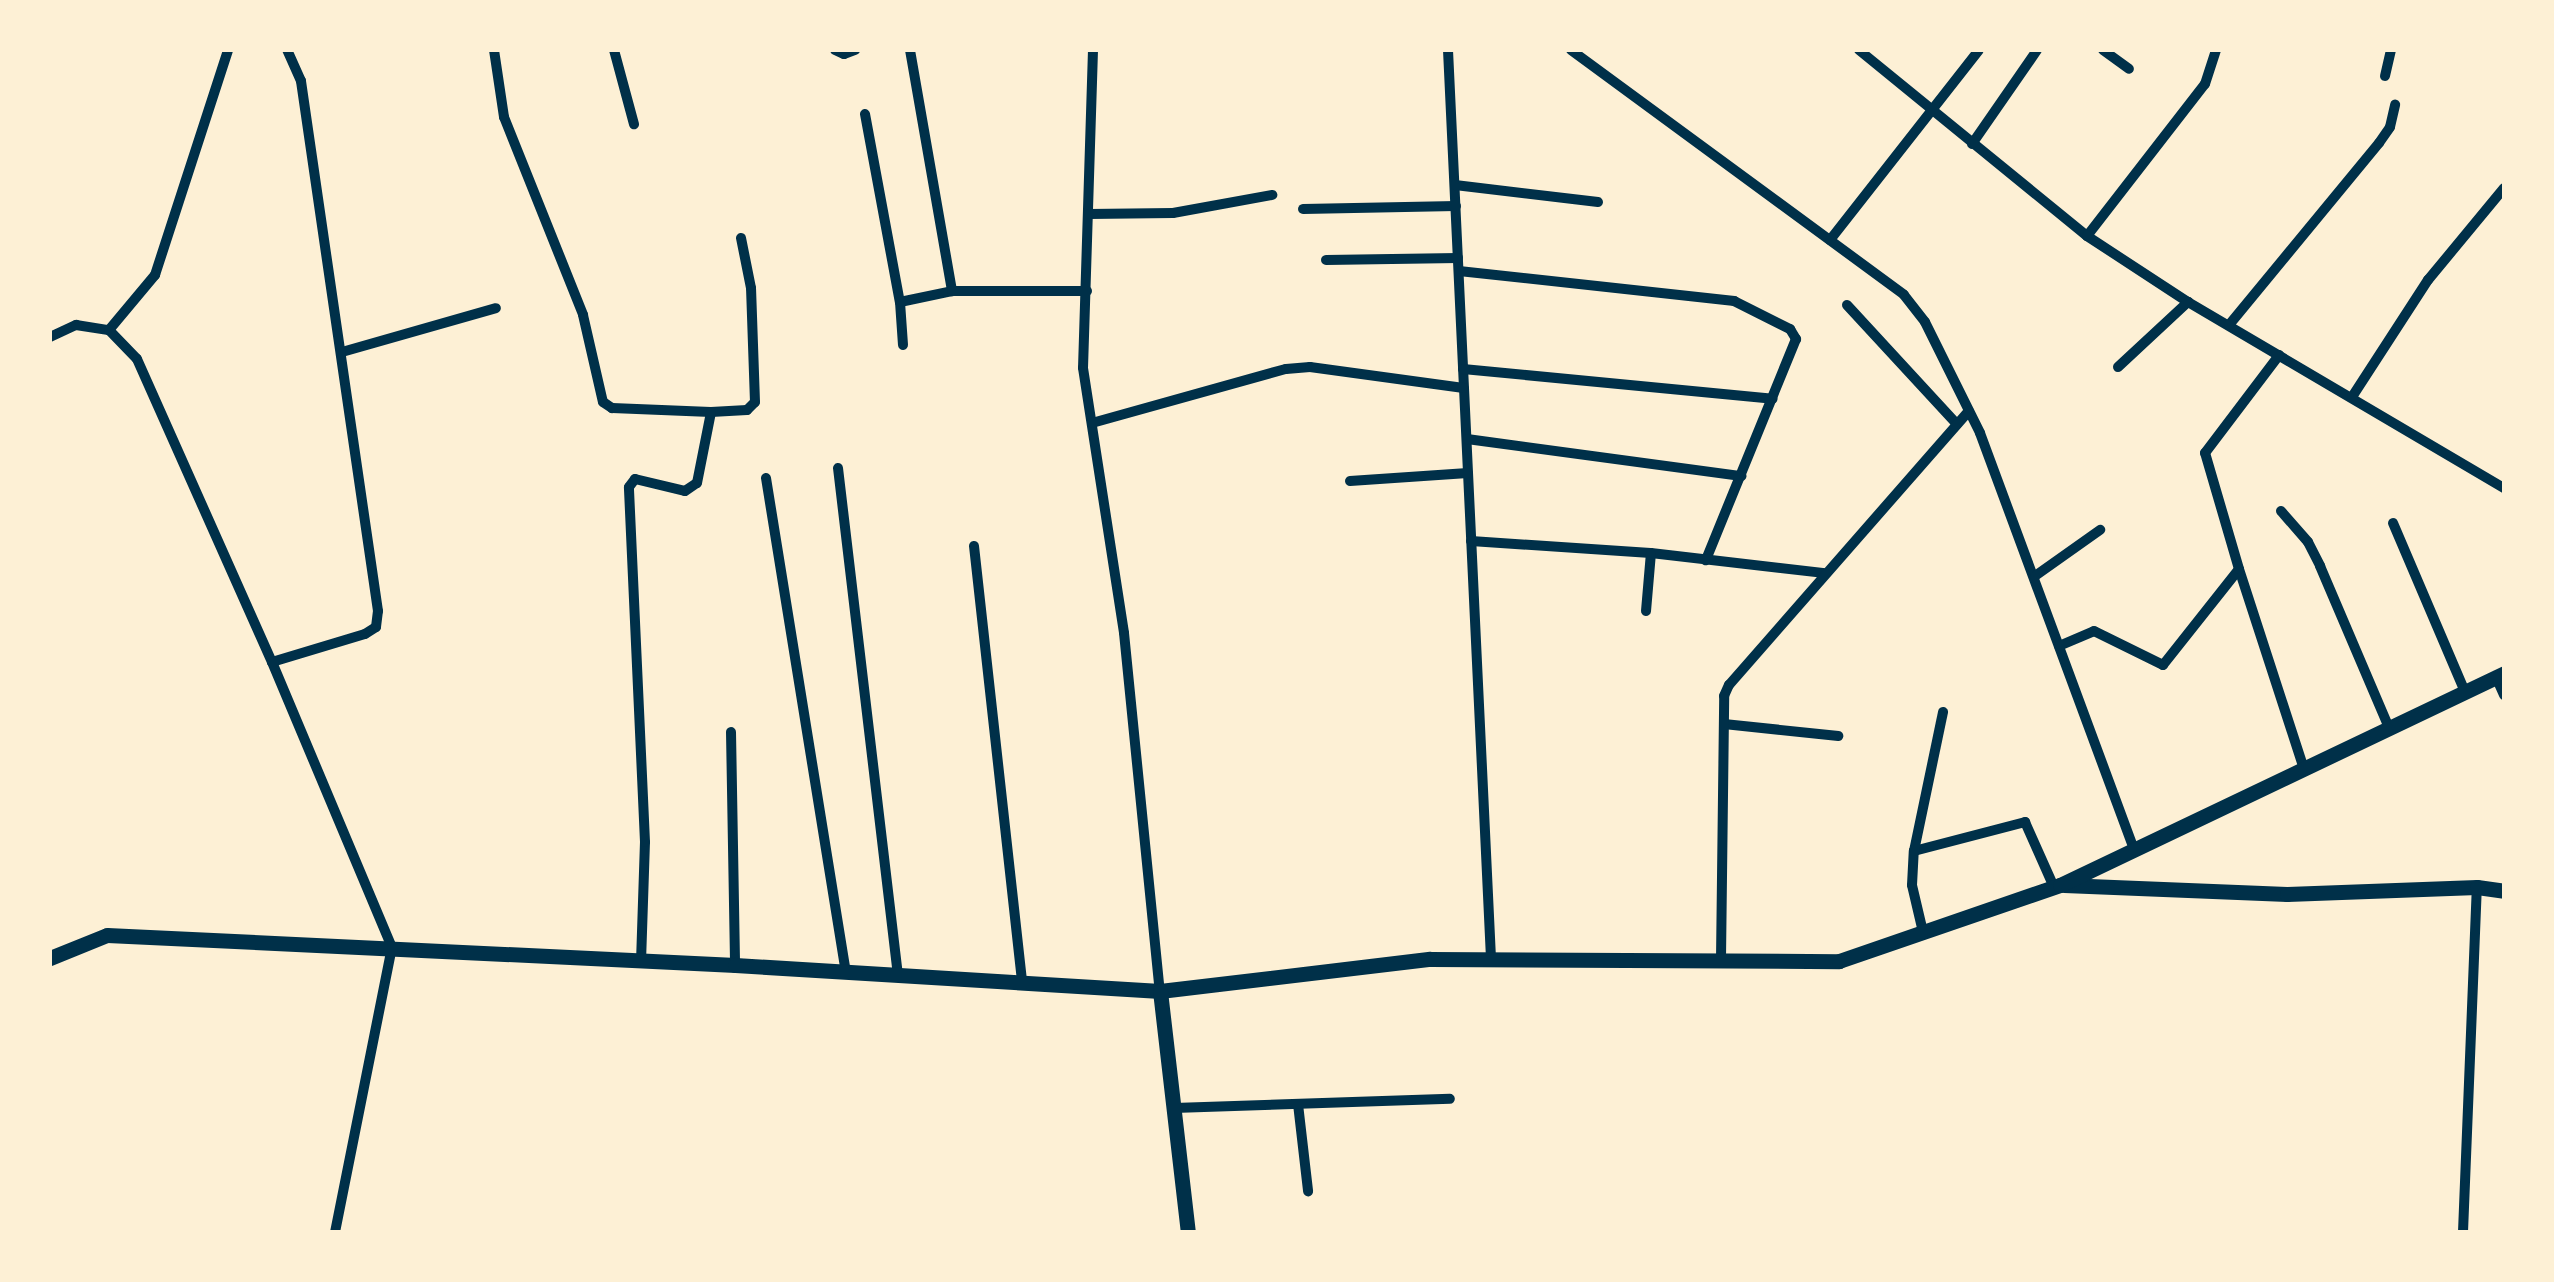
<!DOCTYPE html>
<style>
body{margin:0}
#map{position:relative;width:2554px;height:1282px;overflow:hidden;background:#fdf0d5;font-family:Merriweather,serif}
div>[style]{position:absolute}
.minor>*{height:10px;margin:-5px;padding:0 5px;transform-origin:5px;border-radius:5px;background:#003049}
.tertiary>*{height:15px;margin:-7.5px;padding:0 7.5px;transform-origin:7.5px;border-radius:7.5px;background:#003049}
span{translate:-50% -50%;white-space:nowrap;text-align:center;line-height:1.15;-webkit-text-stroke:9px #fdf0d5;paint-order:stroke}
.frame{position:absolute;inset:0;border:52px solid #fdf0d5;pointer-events:none}
</style>
<div id="map">
<div class="minor">
<i style="left:494px;top:50px;width:68px;rotate:81.5deg"></i>
<i style="left:504px;top:117px;width:213px;rotate:68.2deg"></i>
<i style="left:583px;top:315px;width:89px;rotate:77.1deg"></i>
<i style="left:603px;top:402px;width:11px;rotate:34deg"></i>
<i style="left:612px;top:408px;width:99px;rotate:2.3deg"></i>
<i style="left:711px;top:412px;width:36px;rotate:-3deg"></i>
<i style="left:747px;top:410px;width:11px;rotate:-45deg"></i>
<i style="left:755px;top:402px;width:114px;rotate:-92deg"></i>
<i style="left:751px;top:288px;width:51px;rotate:-101.3deg"></i>
<i style="left:614px;top:50px;width:77px;rotate:74.9deg"></i>
<i style="left:835px;top:50px;width:10px;rotate:24deg"></i>
<i style="left:844px;top:54px;width:12px;rotate:-20deg"></i>
<i style="left:910px;top:50px;width:245px;rotate:80.1deg"></i>
<i style="left:1093px;top:50px;width:318px;rotate:91.8deg"></i>
<i style="left:1083px;top:368px;width:268px;rotate:81.2deg"></i>
<i style="left:1124px;top:633px;width:360px;rotate:84.3deg"></i>
<i style="left:1448px;top:50px;width:911px;rotate:87.29deg"></i>
<i style="left:1571px;top:50px;width:413px;rotate:36.3deg"></i>
<i style="left:1904px;top:295px;width:34px;rotate:52deg"></i>
<i style="left:1925px;top:322px;width:124px;rotate:63.6deg"></i>
<i style="left:1980px;top:433px;width:445px;rotate:69.7deg"></i>
<i style="left:1859px;top:50px;width:294px;rotate:39.2deg"></i>
<i style="left:2087px;top:236px;width:121px;rotate:33.2deg"></i>
<i style="left:2188px;top:302px;width:367px;rotate:30.5deg"></i>
<i style="left:2103px;top:50px;width:32px;rotate:36deg"></i>
<i style="left:2385px;top:76px;width:27px;rotate:-77deg"></i>
<i style="left:865px;top:114px;width:191px;rotate:79.5deg"></i>
<i style="left:900px;top:302px;width:43px;rotate:86deg"></i>
<i style="left:1972px;top:144px;width:114px;rotate:-55.3deg"></i>
<i style="left:1455px;top:185px;width:144px;rotate:6.8deg"></i>
<i style="left:1303px;top:209px;width:153px;rotate:-1.1deg"></i>
<i style="left:1089px;top:214px;width:84px;rotate:-0.7deg"></i>
<i style="left:1173px;top:213px;width:101px;rotate:-10.3deg"></i>
<i style="left:2087px;top:236px;width:192px;rotate:-52.2deg"></i>
<i style="left:2205px;top:84px;width:36px;rotate:-72deg"></i>
<i style="left:1830px;top:240px;width:241px;rotate:-51.9deg"></i>
<i style="left:1326px;top:260px;width:132px;rotate:-0.9deg"></i>
<i style="left:1459px;top:271px;width:277px;rotate:6.2deg"></i>
<i style="left:1734px;top:301px;width:63px;rotate:26.6deg"></i>
<i style="left:1790px;top:329px;width:12px;rotate:59deg"></i>
<i style="left:1796px;top:339px;width:239px;rotate:112.2deg"></i>
<i style="left:900px;top:302px;width:53px;rotate:-11.9deg"></i>
<i style="left:952px;top:291px;width:135px"></i>
<i style="left:1847px;top:305px;width:162px;rotate:47.3deg"></i>
<i style="left:2229px;top:325px;width:236px;rotate:-50.5deg"></i>
<i style="left:2379px;top:143px;width:19px;rotate:-55deg"></i>
<i style="left:2390px;top:127px;width:23px;rotate:-77deg"></i>
<i style="left:109px;top:330px;width:72px;rotate:-50.1deg"></i>
<i style="left:155px;top:275px;width:237px;rotate:-72deg"></i>
<i style="left:50px;top:337px;width:29px;rotate:-25deg"></i>
<i style="left:76px;top:325px;width:33px;rotate:9deg"></i>
<i style="left:109px;top:330px;width:40px;rotate:46deg"></i>
<i style="left:137px;top:359px;width:332px;rotate:66deg"></i>
<i style="left:272px;top:662px;width:309px;rotate:67.2deg"></i>
<i style="left:392px;top:947px;width:291px;rotate:101.3deg"></i>
<i style="left:342px;top:352px;width:160px;rotate:-15.9deg"></i>
<i style="left:2118px;top:367px;width:96px;rotate:-42.9deg"></i>
<i style="left:1463px;top:369px;width:311px;rotate:5.5deg"></i>
<i style="left:2352px;top:397px;width:140px;rotate:-57deg"></i>
<i style="left:2428px;top:280px;width:119px;rotate:-50.4deg"></i>
<i style="left:1092px;top:423px;width:201px;rotate:-15.6deg"></i>
<i style="left:1286px;top:369px;width:24px;rotate:-5deg"></i>
<i style="left:1310px;top:367px;width:155px;rotate:7.8deg"></i>
<i style="left:1467px;top:439px;width:277px;rotate:7.7deg"></i>
<i style="left:838px;top:468px;width:512px;rotate:83.26deg"></i>
<i style="left:766px;top:478px;width:501px;rotate:80.82deg"></i>
<i style="left:1350px;top:481px;width:118px;rotate:-3.9deg"></i>
<i style="left:2281px;top:511px;width:41px;rotate:48.9deg"></i>
<i style="left:2308px;top:542px;width:27px;rotate:63deg"></i>
<i style="left:2320px;top:566px;width:176px;rotate:66.9deg"></i>
<i style="left:2393px;top:523px;width:184px;rotate:66.9deg"></i>
<i style="left:1471px;top:541px;width:180px;rotate:3.8deg"></i>
<i style="left:1651px;top:553px;width:175px;rotate:6.6deg"></i>
<i style="left:974px;top:546px;width:437px;rotate:83.7deg"></i>
<i style="left:2239px;top:569px;width:210px;rotate:72deg"></i>
<i style="left:2035px;top:576px;width:80px;rotate:-35.3deg"></i>
<i style="left:1646px;top:611px;width:58px;rotate:-85.1deg"></i>
<i style="left:2059px;top:646px;width:38px;rotate:-23deg"></i>
<i style="left:2094px;top:631px;width:77px;rotate:26.2deg"></i>
<i style="left:2163px;top:665px;width:122px;rotate:-51.6deg"></i>
<i style="left:2239px;top:569px;width:121px;rotate:-106.3deg"></i>
<i style="left:2205px;top:453px;width:123px;rotate:-52.9deg"></i>
<i style="left:272px;top:662px;width:97px;rotate:-16.8deg"></i>
<i style="left:365px;top:634px;width:13px;rotate:-32deg"></i>
<i style="left:376px;top:627px;width:16px;rotate:-83deg"></i>
<i style="left:378px;top:611px;width:536px;rotate:-98.27deg"></i>
<i style="left:301px;top:81px;width:34px;rotate:-114deg"></i>
<i style="left:2496px;top:677px;width:20px;rotate:66deg"></i>
<i style="left:1724px;top:724px;width:115px;rotate:6deg"></i>
<i style="left:731px;top:732px;width:233px;rotate:89deg"></i>
<i style="left:1914px;top:851px;width:115px;rotate:-14.6deg"></i>
<i style="left:2025px;top:822px;width:71px;rotate:66deg"></i>
<i style="left:1923px;top:932px;width:48px;rotate:-103.2deg"></i>
<i style="left:1912px;top:885px;width:34px;rotate:-87deg"></i>
<i style="left:1914px;top:851px;width:142px;rotate:-78.2deg"></i>
<i style="left:1721px;top:959px;width:263px;rotate:-89.3deg"></i>
<i style="left:1724px;top:696px;width:12px;rotate:-66deg"></i>
<i style="left:1729px;top:685px;width:364px;rotate:-48.8deg"></i>
<i style="left:641px;top:962px;width:120px;rotate:-88.1deg"></i>
<i style="left:645px;top:842px;width:355px;rotate:-92.6deg"></i>
<i style="left:629px;top:487px;width:10px;rotate:-53deg"></i>
<i style="left:635px;top:479px;width:51px;rotate:13.5deg"></i>
<i style="left:685px;top:491px;width:14px;rotate:-34deg"></i>
<i style="left:697px;top:483px;width:72px;rotate:-78.8deg"></i>
<i style="left:1298px;top:1104px;width:88px;rotate:83.4deg"></i>
<i style="left:1174px;top:1108px;width:276px;rotate:-1.9deg"></i>
<i style="left:2463px;top:1232px;width:345px;rotate:-87.7deg"></i>
</div>
<div class="tertiary">
<i style="left:2064px;top:885px;width:223px;rotate:2.3deg"></i>
<i style="left:2287px;top:894px;width:190px;rotate:-2.1deg"></i>
<i style="left:2477px;top:887px;width:27px;rotate:8deg"></i>
<i style="left:50px;top:958px;width:61px;rotate:-22deg"></i>
<i style="left:107px;top:935px;width:629px;rotate:2.73deg"></i>
<i style="left:735px;top:965px;width:426px;rotate:3.5deg"></i>
<i style="left:1160px;top:991px;width:272px;rotate:-6.8deg"></i>
<i style="left:1430px;top:959px;width:409px;rotate:0.3deg"></i>
<i style="left:1839px;top:961px;width:234px;rotate:-19deg"></i>
<i style="left:2060px;top:885px;width:492px;rotate:-25.5deg"></i>
<i style="left:1160px;top:991px;width:243px;rotate:83.4deg"></i>
</div>
<div class="frame"></div>
</div>
